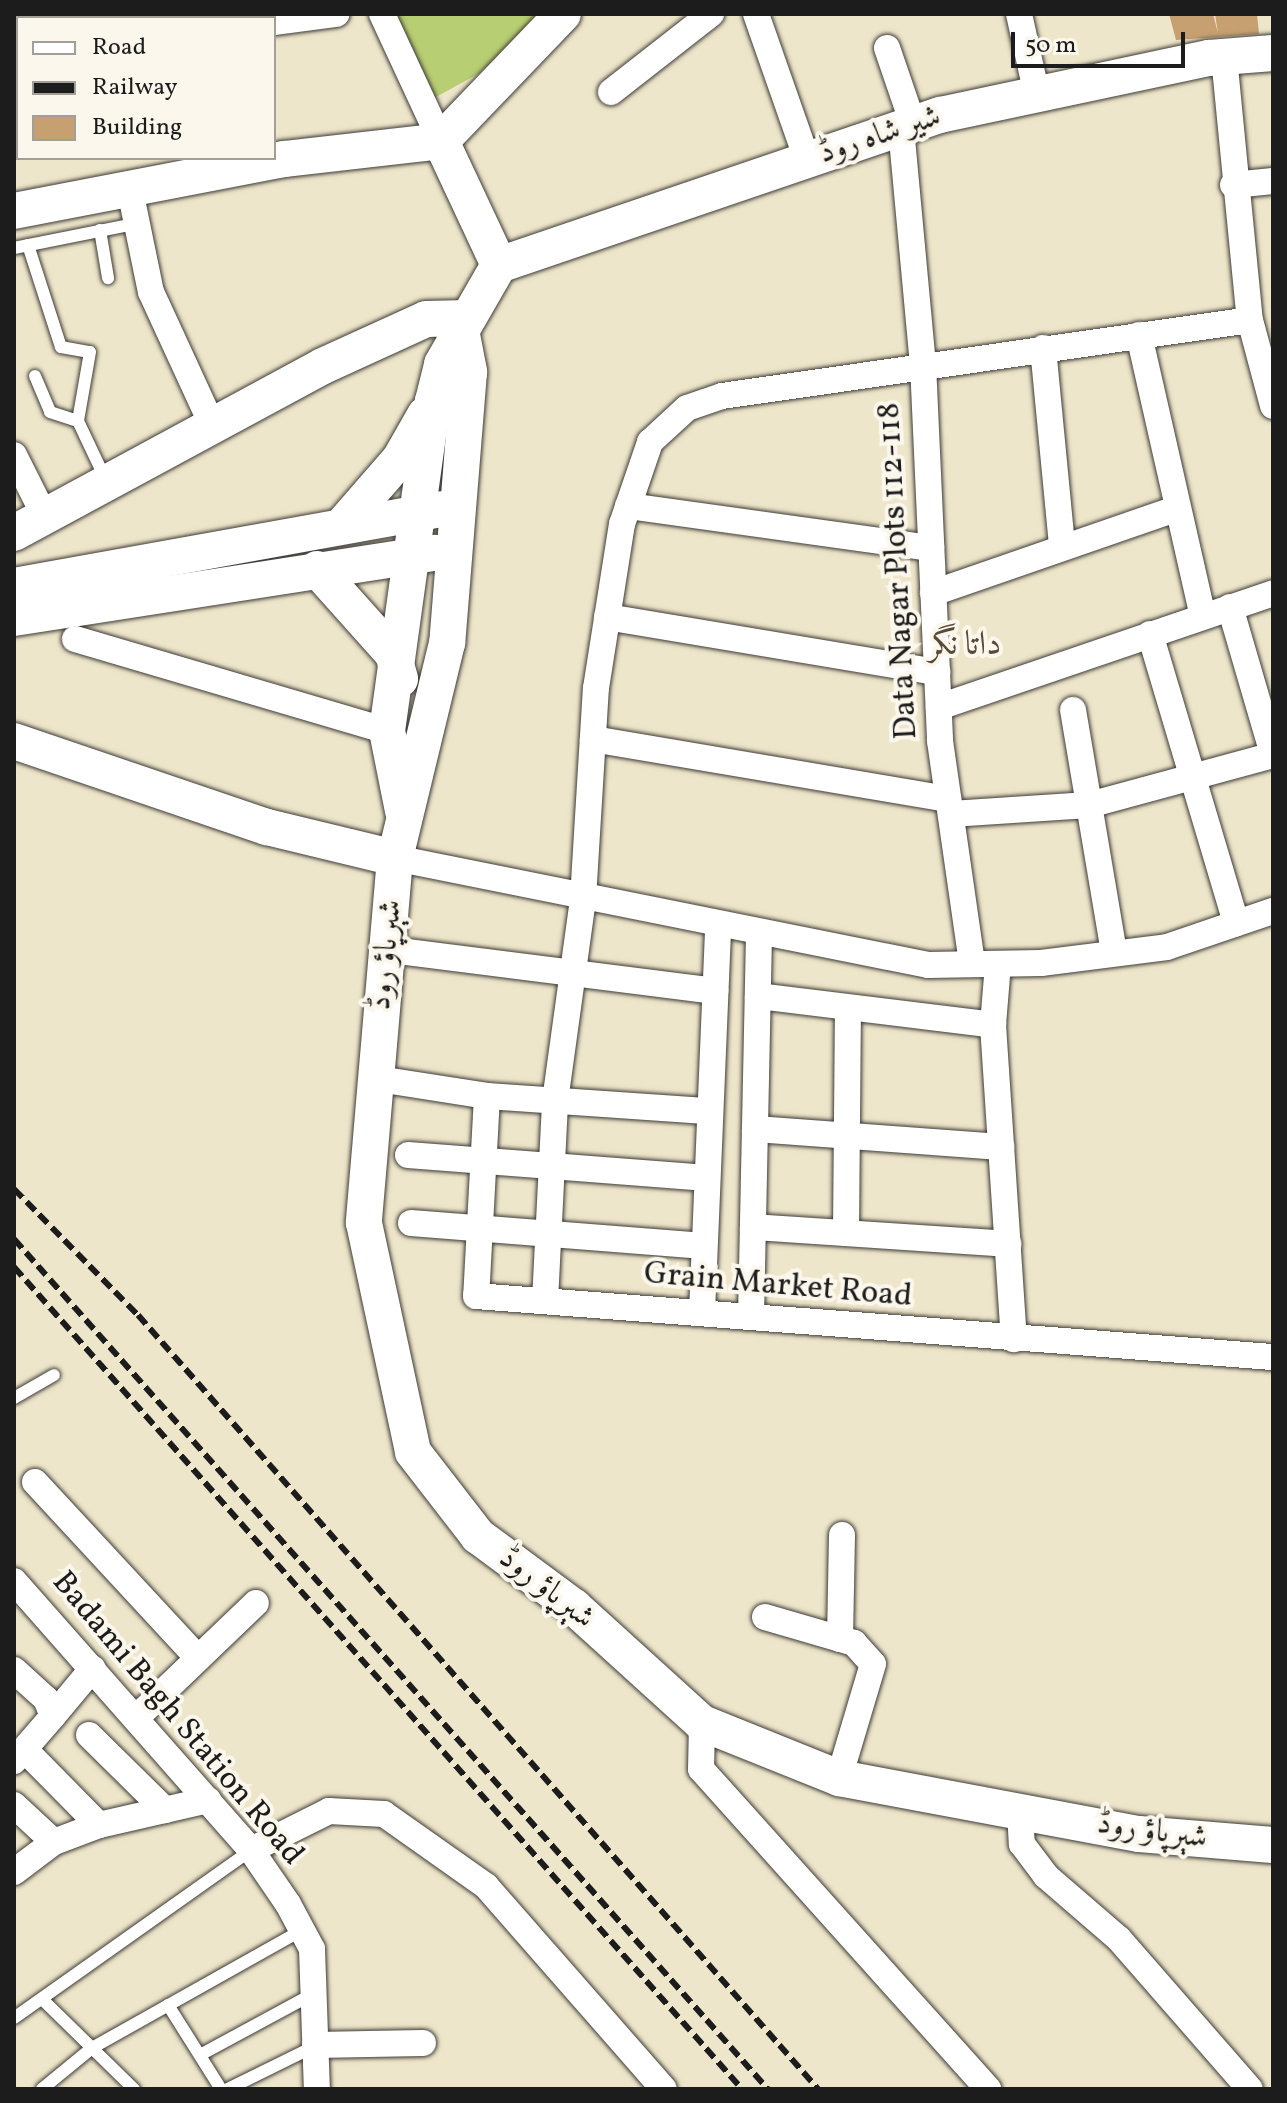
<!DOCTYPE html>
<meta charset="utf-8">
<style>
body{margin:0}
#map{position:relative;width:1287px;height:2103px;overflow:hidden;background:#eee6ca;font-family:Vollkorn,Amiri,serif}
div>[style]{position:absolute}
.green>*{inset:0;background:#b7ce72}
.building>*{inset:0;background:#c6a070}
.roads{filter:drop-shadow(0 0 2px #3c3a36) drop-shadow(0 0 2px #3c3a36)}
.lane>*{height:12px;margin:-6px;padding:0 6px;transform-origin:6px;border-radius:6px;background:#fff}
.street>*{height:26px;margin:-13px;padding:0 13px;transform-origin:13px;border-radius:13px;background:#fff}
.secondary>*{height:36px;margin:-18px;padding:0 18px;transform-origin:18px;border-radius:18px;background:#fff}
.rail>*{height:6px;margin-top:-3px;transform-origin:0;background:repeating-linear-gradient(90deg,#1c1c1c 0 12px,transparent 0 18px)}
span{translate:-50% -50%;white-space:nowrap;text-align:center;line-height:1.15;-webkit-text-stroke:8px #fbf7ec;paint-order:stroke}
.street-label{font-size:32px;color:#1c1c1c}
.neighbourhood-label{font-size:34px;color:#584a39}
.frame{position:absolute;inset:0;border:16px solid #1c1c1c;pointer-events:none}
.legend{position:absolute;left:16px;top:16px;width:260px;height:144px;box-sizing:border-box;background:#fbf7ec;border:2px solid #a29f99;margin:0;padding:10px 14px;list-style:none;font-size:24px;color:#1c1c1c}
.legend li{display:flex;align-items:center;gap:16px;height:40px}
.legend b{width:40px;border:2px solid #a29f99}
.scale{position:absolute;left:1011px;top:32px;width:174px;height:36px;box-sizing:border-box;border:4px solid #1c1c1c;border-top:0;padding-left:10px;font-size:24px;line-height:28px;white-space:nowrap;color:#1c1c1c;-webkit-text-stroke:6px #fbf7ec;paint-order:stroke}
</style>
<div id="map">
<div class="green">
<i style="clip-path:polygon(391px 14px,548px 14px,478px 74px,434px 98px)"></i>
</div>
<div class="building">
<i style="clip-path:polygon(1169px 14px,1213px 14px,1218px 33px,1215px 14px,1257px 14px,1259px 34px,1176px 40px)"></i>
</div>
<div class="roads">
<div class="lane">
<i style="left:100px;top:230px;width:49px;rotate:80.5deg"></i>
<i style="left:28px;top:245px;width:107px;rotate:72.1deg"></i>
<i style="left:61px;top:347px;width:29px;rotate:10deg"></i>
<i style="left:90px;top:352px;width:70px;rotate:99.9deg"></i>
<i style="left:14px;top:248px;width:122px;rotate:-11.3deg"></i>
<i style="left:35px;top:376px;width:39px;rotate:67deg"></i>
<i style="left:50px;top:412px;width:29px;rotate:18deg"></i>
<i style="left:78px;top:421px;width:63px;rotate:64.7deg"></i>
<i style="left:14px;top:1398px;width:46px;rotate:-29.9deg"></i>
<i style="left:42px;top:1999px;width:129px;rotate:44.4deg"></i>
<i style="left:168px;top:2005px;width:99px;rotate:57.8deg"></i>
<i style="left:14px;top:2018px;width:291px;rotate:-35.3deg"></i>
<i style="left:200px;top:2055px;width:128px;rotate:-28.4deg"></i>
<i style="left:42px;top:2089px;width:65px;rotate:-39.4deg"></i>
<i style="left:92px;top:2048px;width:241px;rotate:-29.3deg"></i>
<i style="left:228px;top:2089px;width:97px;rotate:-26.3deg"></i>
</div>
<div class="street">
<i style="left:163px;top:14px;width:4px;rotate:76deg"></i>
<i style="left:382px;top:14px;width:140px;rotate:65.1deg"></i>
<i style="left:756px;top:14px;width:155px;rotate:70.7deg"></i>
<i style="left:1019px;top:14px;width:83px;rotate:77.5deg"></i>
<i style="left:274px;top:22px;width:63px;rotate:-7.4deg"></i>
<i style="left:887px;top:48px;width:80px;rotate:71.1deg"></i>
<i style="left:14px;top:54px;width:4px"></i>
<i style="left:1224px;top:57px;width:264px;rotate:84.4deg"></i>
<i style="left:1250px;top:320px;width:89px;rotate:75deg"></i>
<i style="left:611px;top:92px;width:127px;rotate:-38deg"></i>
<i style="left:901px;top:128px;width:237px;rotate:84.7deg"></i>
<i style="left:923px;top:364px;width:377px;rotate:87.4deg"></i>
<i style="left:940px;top:741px;width:225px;rotate:81.8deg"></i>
<i style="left:1233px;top:185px;width:40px;rotate:-5.7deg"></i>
<i style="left:130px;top:190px;width:104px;rotate:78.4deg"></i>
<i style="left:151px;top:292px;width:149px;rotate:65.3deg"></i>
<i style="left:1139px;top:335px;width:288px;rotate:77.2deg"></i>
<i style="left:1043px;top:348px;width:199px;rotate:84.5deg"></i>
<i style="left:14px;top:455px;width:69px;rotate:63.4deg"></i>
<i style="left:628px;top:506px;width:306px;rotate:7.9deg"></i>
<i style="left:933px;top:593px;width:256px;rotate:-19.1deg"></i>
<i style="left:1230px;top:607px;width:153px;rotate:73.7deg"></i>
<i style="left:607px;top:617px;width:335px;rotate:9.5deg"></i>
<i style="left:1150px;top:634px;width:302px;rotate:73.4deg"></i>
<i style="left:75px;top:639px;width:325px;rotate:16.4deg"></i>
<i style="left:939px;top:707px;width:353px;rotate:-18.8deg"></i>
<i style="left:1073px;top:710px;width:246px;rotate:80.4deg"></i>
<i style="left:593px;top:739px;width:360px;rotate:9.6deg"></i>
<i style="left:951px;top:814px;width:138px;rotate:-3.7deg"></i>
<i style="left:1089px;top:805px;width:191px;rotate:-15.2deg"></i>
<i style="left:395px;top:858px;width:544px;rotate:11.35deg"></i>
<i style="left:928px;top:965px;width:113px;rotate:-1deg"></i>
<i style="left:1041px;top:963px;width:127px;rotate:-7.2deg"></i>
<i style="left:1167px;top:947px;width:112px;rotate:-18.8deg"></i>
<i style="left:391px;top:950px;width:327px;rotate:7.2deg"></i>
<i style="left:998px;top:964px;width:61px;rotate:94.7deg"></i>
<i style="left:993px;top:1025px;width:315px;rotate:86.2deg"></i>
<i style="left:758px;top:996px;width:237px;rotate:7deg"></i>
<i style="left:372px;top:1078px;width:116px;rotate:8.9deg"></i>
<i style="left:487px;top:1096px;width:223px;rotate:3.9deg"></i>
<i style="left:487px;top:1096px;width:200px;rotate:93.1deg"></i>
<i style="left:476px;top:1296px;width:799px;rotate:4.38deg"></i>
<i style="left:755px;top:1129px;width:247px;rotate:4.2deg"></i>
<i style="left:408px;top:1155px;width:300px;rotate:4.4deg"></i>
<i style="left:411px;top:1223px;width:294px;rotate:4.5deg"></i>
<i style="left:753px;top:1227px;width:256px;rotate:3.8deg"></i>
<i style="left:846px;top:1233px;width:224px;rotate:-89.5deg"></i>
<i style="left:545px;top:1301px;width:200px;rotate:-87.1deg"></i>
<i style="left:555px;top:1101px;width:204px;rotate:-82.1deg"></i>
<i style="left:583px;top:899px;width:211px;rotate:-86.5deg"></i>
<i style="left:596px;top:688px;width:166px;rotate:-81deg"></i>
<i style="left:622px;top:524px;width:87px;rotate:-71.1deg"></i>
<i style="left:650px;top:442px;width:50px;rotate:-42.6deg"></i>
<i style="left:687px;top:408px;width:37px;rotate:-19deg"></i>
<i style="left:722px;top:396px;width:533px;rotate:-8.19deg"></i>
<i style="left:702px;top:1313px;width:389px;rotate:-87.6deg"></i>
<i style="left:751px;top:1317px;width:385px;rotate:-88.8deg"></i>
<i style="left:35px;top:1482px;width:240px;rotate:47.2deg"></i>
<i style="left:14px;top:1581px;width:359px;rotate:48.6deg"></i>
<i style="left:251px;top:1850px;width:65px;rotate:55.6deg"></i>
<i style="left:288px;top:1904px;width:51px;rotate:61.9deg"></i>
<i style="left:312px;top:1949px;width:140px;rotate:88deg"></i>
<i style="left:765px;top:1617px;width:93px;rotate:16.3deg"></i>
<i style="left:854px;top:1643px;width:28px;rotate:48deg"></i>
<i style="left:873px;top:1664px;width:119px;rotate:106.6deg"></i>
<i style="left:840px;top:1639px;width:104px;rotate:-88.9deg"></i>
<i style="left:14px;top:1670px;width:43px;rotate:42.2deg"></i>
<i style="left:46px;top:1699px;width:18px;rotate:68deg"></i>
<i style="left:53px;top:1716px;width:60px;rotate:130.9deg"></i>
<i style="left:53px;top:1716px;width:62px;rotate:-50.2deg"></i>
<i style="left:136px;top:1718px;width:166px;rotate:-43.8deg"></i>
<i style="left:702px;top:1723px;width:46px;rotate:91.2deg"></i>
<i style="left:701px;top:1769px;width:430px;rotate:48.1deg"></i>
<i style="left:89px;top:1735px;width:107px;rotate:44.6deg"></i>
<i style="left:26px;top:1751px;width:104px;rotate:45.4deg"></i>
<i style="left:99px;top:1825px;width:112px;rotate:-12.9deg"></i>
<i style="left:14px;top:1805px;width:54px;rotate:42.8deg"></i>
<i style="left:1020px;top:1810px;width:34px;rotate:87deg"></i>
<i style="left:1022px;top:1844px;width:40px;rotate:53deg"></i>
<i style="left:1046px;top:1876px;width:96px;rotate:40.8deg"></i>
<i style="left:1119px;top:1939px;width:199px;rotate:48.9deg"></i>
<i style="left:251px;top:1850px;width:87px;rotate:-26.6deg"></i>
<i style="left:329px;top:1811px;width:55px;rotate:3.1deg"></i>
<i style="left:384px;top:1814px;width:125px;rotate:35.2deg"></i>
<i style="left:486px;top:1886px;width:270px;rotate:48.8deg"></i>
<i style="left:14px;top:1872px;width:50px;rotate:-36.9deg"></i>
<i style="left:54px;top:1842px;width:48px;rotate:-20.7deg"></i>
<i style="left:315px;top:2045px;width:108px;rotate:-1.1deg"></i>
</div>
<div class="secondary">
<i style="left:14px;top:211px;width:275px;rotate:-10.9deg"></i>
<i style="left:284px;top:159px;width:158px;rotate:-6.5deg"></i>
<i style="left:441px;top:141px;width:176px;rotate:-46.2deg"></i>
<i style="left:499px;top:265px;width:466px;rotate:-18.8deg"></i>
<i style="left:940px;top:115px;width:275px;rotate:-12deg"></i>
<i style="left:1209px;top:58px;width:64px;rotate:-4.5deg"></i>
<i style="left:462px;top:335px;width:38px;rotate:79deg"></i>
<i style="left:469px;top:372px;width:272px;rotate:94.6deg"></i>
<i style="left:447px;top:643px;width:221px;rotate:103.6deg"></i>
<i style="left:395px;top:858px;width:366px;rotate:94.9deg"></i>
<i style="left:364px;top:1223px;width:234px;rotate:77.9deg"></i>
<i style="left:413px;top:1452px;width:106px;rotate:52.3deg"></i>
<i style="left:478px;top:1536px;width:119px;rotate:36.5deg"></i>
<i style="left:574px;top:1607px;width:173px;rotate:42.2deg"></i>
<i style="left:702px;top:1723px;width:148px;rotate:21.9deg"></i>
<i style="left:839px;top:1778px;width:305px;rotate:10.6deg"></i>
<i style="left:1139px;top:1834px;width:134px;rotate:4.7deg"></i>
<i style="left:345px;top:522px;width:84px;rotate:-48.9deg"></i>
<i style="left:400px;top:459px;width:51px;rotate:-60.4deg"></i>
<i style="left:14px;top:533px;width:351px;rotate:-28.4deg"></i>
<i style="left:323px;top:366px;width:113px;rotate:-24.5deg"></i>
<i style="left:426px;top:319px;width:41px;rotate:-1.4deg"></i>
<i style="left:317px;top:569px;width:114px;rotate:48.2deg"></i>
<i style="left:393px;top:654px;width:26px;rotate:74deg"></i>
<i style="left:14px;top:586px;width:434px;rotate:-10.2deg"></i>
<i style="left:14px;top:618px;width:426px;rotate:-8.8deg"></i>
<i style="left:14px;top:741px;width:267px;rotate:18.8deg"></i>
<i style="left:267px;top:827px;width:132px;rotate:13.6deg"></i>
<i style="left:403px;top:811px;width:82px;rotate:-101.3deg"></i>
<i style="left:387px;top:731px;width:333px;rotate:-82.1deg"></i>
<i style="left:433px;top:401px;width:38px;rotate:-76deg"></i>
<i style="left:442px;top:364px;width:114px;rotate:-60.1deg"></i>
<i style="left:499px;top:265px;width:137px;rotate:-115.1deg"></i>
</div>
</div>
<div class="rail">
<i style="left:14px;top:1189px;width:177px;rotate:45.5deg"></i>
<i style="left:138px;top:1315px;width:1030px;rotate:48.7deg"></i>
<i style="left:14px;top:1239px;width:1136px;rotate:48.43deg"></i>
<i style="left:14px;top:1267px;width:1098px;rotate:48.47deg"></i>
</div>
<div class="street-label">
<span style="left:880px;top:136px;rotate:-18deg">شیر شاہ روڈ</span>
<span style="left:899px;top:571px;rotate:-93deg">Data Nagar Plots 112-118</span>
<span style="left:387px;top:955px;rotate:-84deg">شېرپاؤ روڈ</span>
<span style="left:778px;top:1286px;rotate:5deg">Grain Market Road</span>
<span style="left:546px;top:1589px;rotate:38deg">شېرپاؤ روڈ</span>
<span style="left:177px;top:1719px;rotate:50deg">Badami Bagh Station Road</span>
<span style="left:1152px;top:1832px;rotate:8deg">شېرپاؤ روڈ</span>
</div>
<div class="neighbourhood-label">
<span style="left:965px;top:646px">داتا نگر</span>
</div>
<div class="frame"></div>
<ul class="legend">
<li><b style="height:10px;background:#fff"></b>Road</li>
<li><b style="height:10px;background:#1c1c1c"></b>Railway</li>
<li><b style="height:22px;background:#c6a070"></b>Building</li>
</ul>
<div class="scale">50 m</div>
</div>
